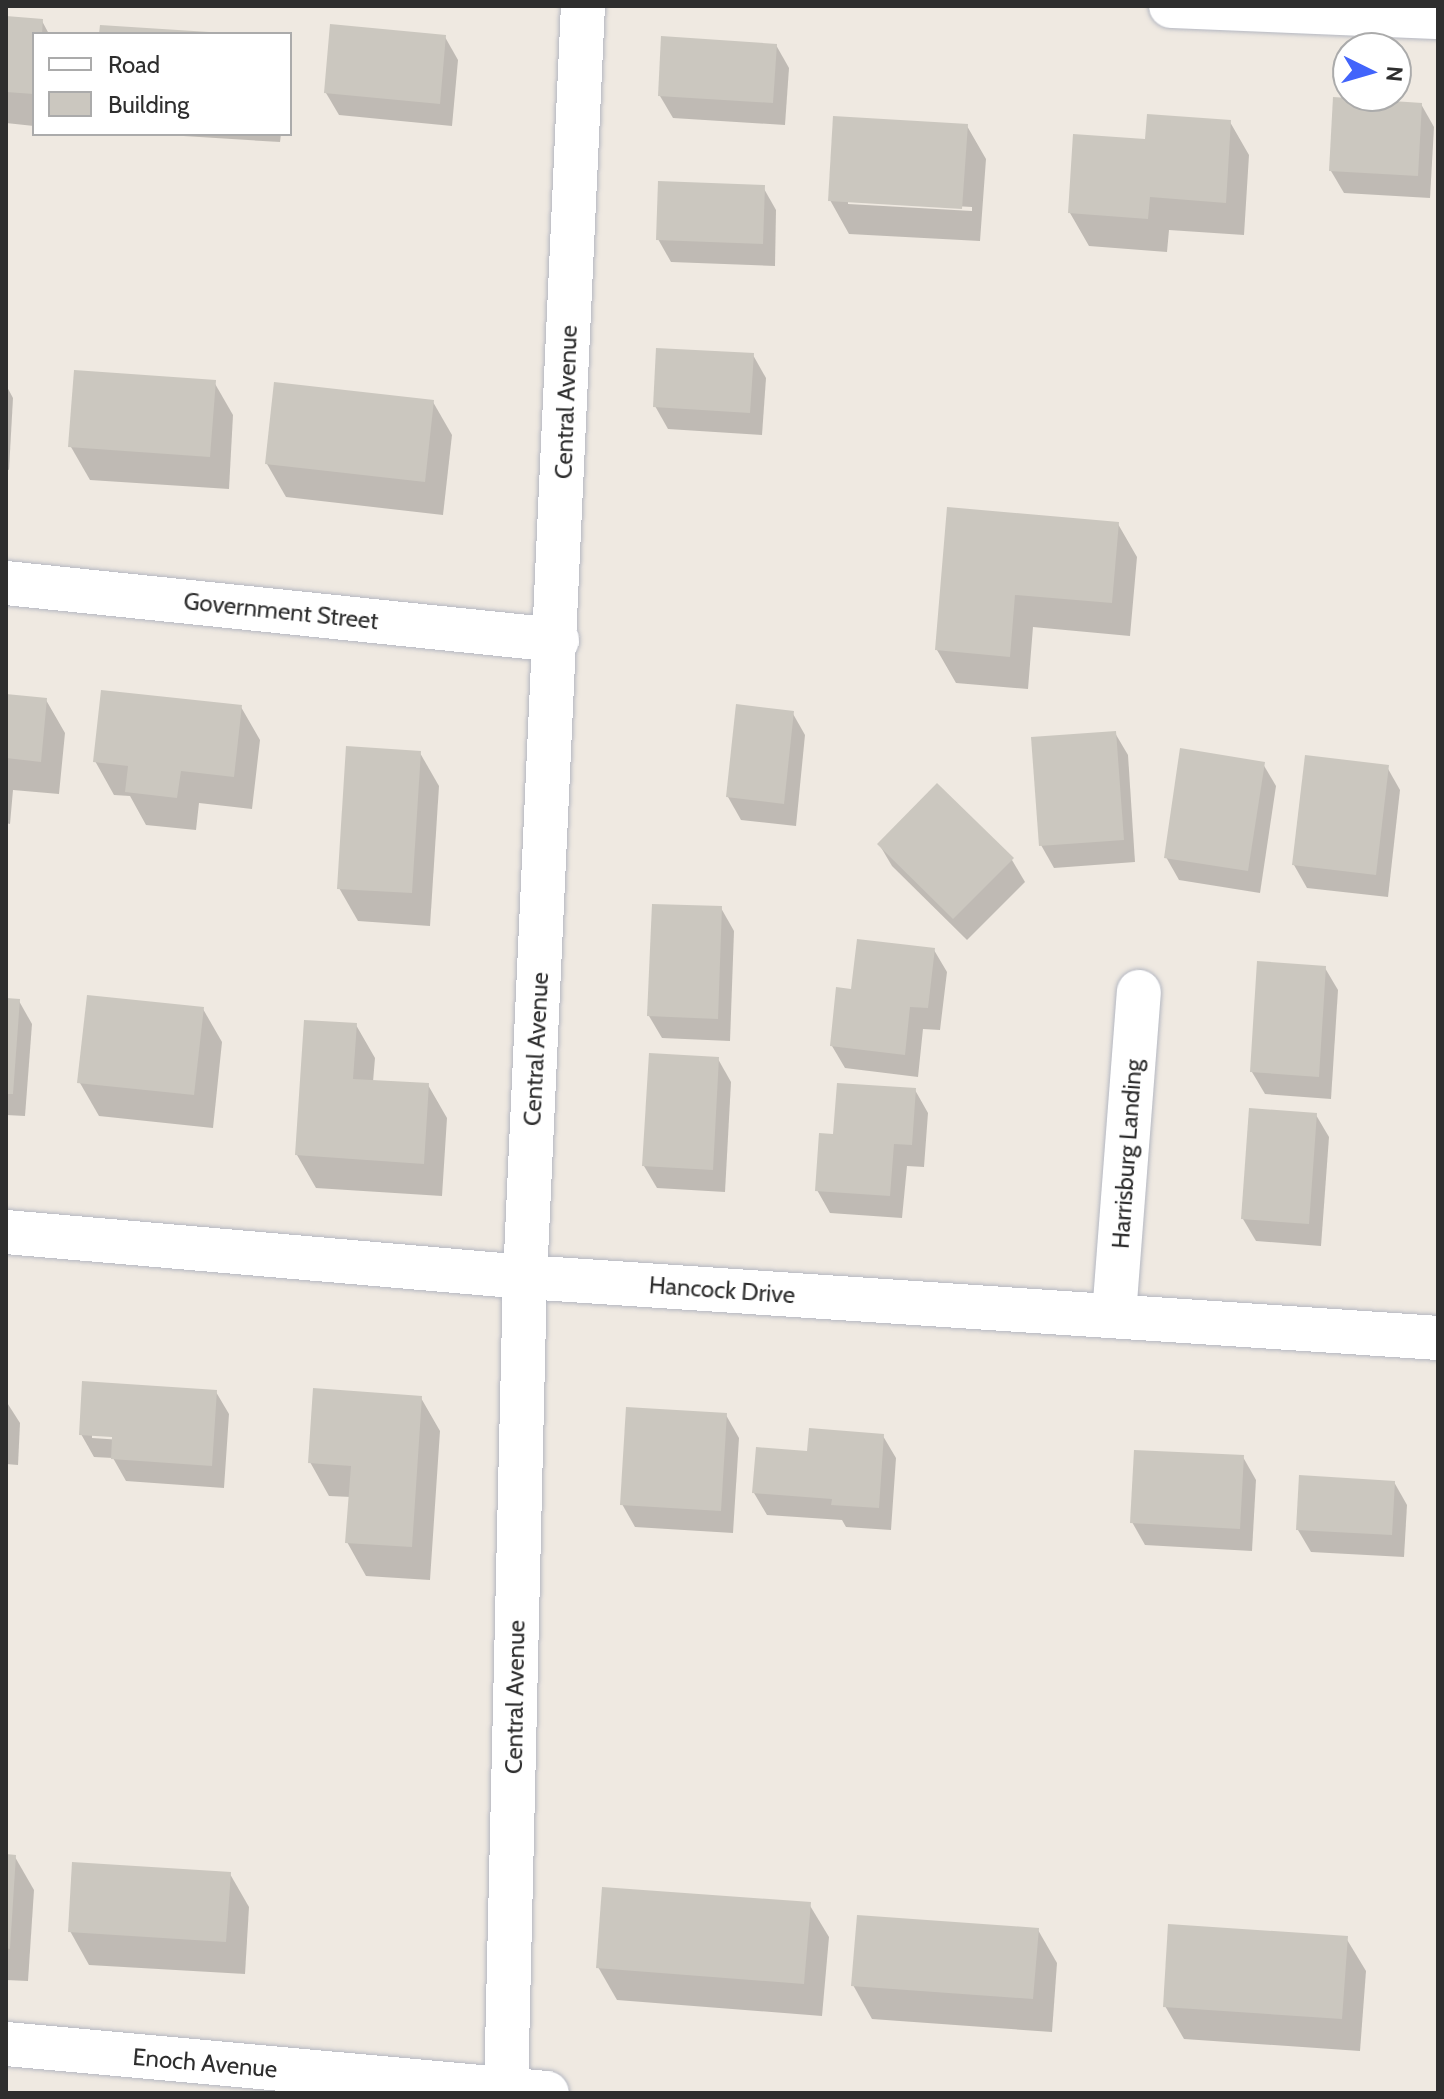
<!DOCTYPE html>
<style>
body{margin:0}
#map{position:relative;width:1444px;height:2099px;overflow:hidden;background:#efe9e1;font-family:Cabin,sans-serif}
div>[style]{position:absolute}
.shadow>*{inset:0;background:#0003}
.building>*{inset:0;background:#cbc7bf}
.roads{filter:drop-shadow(0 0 2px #b4b7c1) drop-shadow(0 0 2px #b4b7c1)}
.minor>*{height:44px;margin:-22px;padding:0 22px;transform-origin:22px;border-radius:22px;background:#fff}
.tertiary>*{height:44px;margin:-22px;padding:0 22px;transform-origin:22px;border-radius:22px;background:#fff}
span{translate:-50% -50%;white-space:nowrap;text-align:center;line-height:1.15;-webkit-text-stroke:6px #fff;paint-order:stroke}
.street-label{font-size:24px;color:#2e2e2e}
.frame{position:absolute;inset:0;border:8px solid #2e2e2e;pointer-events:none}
.legend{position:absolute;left:32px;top:32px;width:260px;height:104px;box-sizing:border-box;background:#fff;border:2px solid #ababab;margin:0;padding:10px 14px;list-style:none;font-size:24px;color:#2e2e2e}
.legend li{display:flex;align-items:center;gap:16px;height:40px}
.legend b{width:40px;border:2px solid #ababab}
.north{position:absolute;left:1332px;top:32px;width:80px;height:80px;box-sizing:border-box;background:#fff;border:2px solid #ababab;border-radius:50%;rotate:95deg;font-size:22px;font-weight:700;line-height:32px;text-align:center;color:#2e2e2e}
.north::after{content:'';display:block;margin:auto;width:28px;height:36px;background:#4264fb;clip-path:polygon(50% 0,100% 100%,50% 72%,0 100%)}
</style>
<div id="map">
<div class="shadow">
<i style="clip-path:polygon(6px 18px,42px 21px,49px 34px,34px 34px,34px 126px,6px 123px)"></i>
<i style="clip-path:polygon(445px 37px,458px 60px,452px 126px,339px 115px,326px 93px)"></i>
<i style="clip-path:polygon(776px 45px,789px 68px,785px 125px,673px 118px,660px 96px)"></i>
<i style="clip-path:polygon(1421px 104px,1434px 127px,1430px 198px,1344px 193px,1331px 171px)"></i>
<i style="clip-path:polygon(1230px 122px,1249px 155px,1244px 235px,1169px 230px,1167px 252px,1089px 246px,1070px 213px,1147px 141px)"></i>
<i style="clip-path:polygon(evenodd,967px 126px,986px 159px,980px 241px,849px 234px,830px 200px,967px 126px,848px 200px,972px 207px,972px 211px,848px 204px,848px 200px)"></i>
<i style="clip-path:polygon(151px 134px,281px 134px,280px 142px)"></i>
<i style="clip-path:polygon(763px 187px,776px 210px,775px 266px,671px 262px,658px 239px)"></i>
<i style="clip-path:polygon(753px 355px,766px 378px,762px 435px,668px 429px,655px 406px)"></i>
<i style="clip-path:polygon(214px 382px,233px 415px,229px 489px,90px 480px,71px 447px)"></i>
<i style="clip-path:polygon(6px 385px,13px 398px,9px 470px,6px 469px)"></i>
<i style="clip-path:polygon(433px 402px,452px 435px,443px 515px,286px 497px,267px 464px)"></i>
<i style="clip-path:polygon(949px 510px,1118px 524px,1137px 557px,1130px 636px,1033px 627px,1028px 689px,956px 683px,937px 650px)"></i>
<i style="clip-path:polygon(6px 696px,46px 700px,65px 733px,59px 794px,13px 790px,10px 824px,6px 823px)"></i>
<i style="clip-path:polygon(241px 707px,260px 740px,252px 809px,199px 803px,196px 830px,146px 825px,130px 796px,114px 795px,95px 761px)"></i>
<i style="clip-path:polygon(792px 712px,805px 735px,796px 826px,741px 820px,728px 797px)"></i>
<i style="clip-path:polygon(1115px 733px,1128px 755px,1135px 862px,1054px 868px,1041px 845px)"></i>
<i style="clip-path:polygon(420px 753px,439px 786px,430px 926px,358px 921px,339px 888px)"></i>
<i style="clip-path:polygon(1263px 764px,1276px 786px,1260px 893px,1179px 880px,1166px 857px)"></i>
<i style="clip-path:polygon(1387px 767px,1400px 790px,1388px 897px,1307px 888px,1294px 865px)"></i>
<i style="clip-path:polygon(879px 844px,1012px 860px,1025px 882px,967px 940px,892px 866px)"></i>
<i style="clip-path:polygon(721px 908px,734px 931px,730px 1041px,662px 1038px,649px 1016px)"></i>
<i style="clip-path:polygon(934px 950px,947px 972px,940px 1030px,923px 1029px,918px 1077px,845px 1068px,832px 1046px,852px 991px)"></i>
<i style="clip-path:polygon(1325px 968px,1338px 990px,1331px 1099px,1265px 1094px,1252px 1072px)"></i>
<i style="clip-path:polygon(6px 1000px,19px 1001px,32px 1024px,25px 1116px,6px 1115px)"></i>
<i style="clip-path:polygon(203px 1009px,222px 1042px,213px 1128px,99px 1116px,80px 1083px)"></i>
<i style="clip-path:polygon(356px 1025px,375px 1058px,373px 1082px,428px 1085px,447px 1118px,442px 1196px,316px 1188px,297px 1155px)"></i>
<i style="clip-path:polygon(718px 1059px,731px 1082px,725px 1192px,657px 1188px,644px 1166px)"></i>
<i style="clip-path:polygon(915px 1090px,928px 1113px,924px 1167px,907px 1166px,902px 1218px,830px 1213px,817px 1190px,835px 1136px)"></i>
<i style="clip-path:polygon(1316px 1115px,1329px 1137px,1321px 1246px,1256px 1241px,1243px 1219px)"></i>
<i style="clip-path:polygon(evenodd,216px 1392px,229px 1414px,224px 1488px,126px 1481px,113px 1458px,94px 1457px,81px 1434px,216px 1392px,92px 1434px,122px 1436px,122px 1440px,92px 1438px,92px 1434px)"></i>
<i style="clip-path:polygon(421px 1398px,440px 1431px,430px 1580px,366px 1576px,347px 1542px,351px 1497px,329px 1496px,310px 1462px)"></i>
<i style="clip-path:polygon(6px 1401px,20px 1423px,18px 1465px,6px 1464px)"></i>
<i style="clip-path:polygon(726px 1415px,739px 1438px,733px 1533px,635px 1527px,622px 1504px)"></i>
<i style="clip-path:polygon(883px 1436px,896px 1458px,891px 1530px,846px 1527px,842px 1520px,767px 1515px,754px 1493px,809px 1453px)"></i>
<i style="clip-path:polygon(1243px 1457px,1256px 1480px,1252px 1551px,1145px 1545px,1132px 1522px)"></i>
<i style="clip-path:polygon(1394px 1482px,1407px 1505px,1404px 1557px,1311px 1552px,1298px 1530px)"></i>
<i style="clip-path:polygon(6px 1856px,15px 1857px,34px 1890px,28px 1981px,6px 1980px)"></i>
<i style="clip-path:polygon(230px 1874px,249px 1907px,245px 1974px,89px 1965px,70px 1931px)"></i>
<i style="clip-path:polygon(809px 1904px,829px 1937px,822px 2016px,617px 2000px,598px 1967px)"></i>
<i style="clip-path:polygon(1038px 1930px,1057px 1963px,1052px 2032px,872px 2019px,853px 1985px)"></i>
<i style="clip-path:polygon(1346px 1938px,1366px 1971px,1360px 2051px,1184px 2039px,1165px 2006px)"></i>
</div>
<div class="building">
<i style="clip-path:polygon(6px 16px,43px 19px,42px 34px,34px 34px,34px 94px,6px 92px)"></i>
<i style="clip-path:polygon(330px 24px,446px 35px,440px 104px,324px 93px)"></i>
<i style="clip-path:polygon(100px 25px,209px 32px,209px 34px,99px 34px)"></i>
<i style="clip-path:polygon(661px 36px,777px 44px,773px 103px,658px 96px)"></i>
<i style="clip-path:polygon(1333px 97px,1422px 103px,1418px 176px,1329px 171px)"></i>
<i style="clip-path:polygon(1147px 114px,1231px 120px,1226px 203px,1150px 197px,1148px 219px,1068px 213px,1073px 134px,1145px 139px)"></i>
<i style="clip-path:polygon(833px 116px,968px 124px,962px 209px,828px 201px)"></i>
<i style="clip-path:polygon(658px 181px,765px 185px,763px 244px,656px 240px)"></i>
<i style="clip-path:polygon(656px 348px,754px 353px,750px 413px,653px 407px)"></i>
<i style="clip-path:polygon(74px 370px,216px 380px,210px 457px,68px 447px)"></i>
<i style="clip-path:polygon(274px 382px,434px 400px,425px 482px,265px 464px)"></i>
<i style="clip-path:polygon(947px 507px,1119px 522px,1112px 603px,1015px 595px,1010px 657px,935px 650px)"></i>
<i style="clip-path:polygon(101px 690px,242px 705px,234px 777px,181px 771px,177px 798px,125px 792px,128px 766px,93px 762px)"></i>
<i style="clip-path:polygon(6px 694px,47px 698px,41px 762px,6px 758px)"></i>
<i style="clip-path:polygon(736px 704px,794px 711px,784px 804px,726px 797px)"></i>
<i style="clip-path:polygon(1116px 731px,1124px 840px,1039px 846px,1031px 737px)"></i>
<i style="clip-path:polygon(346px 746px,421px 751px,412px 893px,337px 889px)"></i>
<i style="clip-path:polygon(1180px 748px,1265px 762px,1248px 871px,1164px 858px)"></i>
<i style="clip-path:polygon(1305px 755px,1389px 765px,1376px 875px,1292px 865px)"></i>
<i style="clip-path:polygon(937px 783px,1014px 858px,953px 919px,877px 844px)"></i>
<i style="clip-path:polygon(652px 904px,722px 906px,718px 1019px,647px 1016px)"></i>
<i style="clip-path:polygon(857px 939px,935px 948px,928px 1008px,910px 1007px,905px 1055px,830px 1046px,836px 987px,851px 989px)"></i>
<i style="clip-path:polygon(1257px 961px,1326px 966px,1319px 1077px,1250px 1072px)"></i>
<i style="clip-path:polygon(87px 995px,204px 1007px,194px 1095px,77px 1083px)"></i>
<i style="clip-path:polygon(6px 998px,20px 999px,13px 1094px,6px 1094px)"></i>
<i style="clip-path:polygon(304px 1020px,357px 1023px,353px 1079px,429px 1083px,424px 1164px,295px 1155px)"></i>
<i style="clip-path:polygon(649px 1053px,719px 1057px,713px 1170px,642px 1166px)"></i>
<i style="clip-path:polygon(837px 1083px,916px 1088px,912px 1145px,894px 1144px,890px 1196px,815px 1191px,819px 1133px,833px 1134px)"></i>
<i style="clip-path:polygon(1249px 1108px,1317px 1113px,1309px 1224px,1241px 1219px)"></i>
<i style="clip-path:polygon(82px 1381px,217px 1390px,212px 1466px,111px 1459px,112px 1437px,79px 1435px)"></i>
<i style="clip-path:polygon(313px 1388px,422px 1396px,412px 1547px,345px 1543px,351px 1466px,308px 1463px)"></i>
<i style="clip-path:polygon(626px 1407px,727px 1413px,721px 1511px,620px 1505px)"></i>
<i style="clip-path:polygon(809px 1428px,884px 1434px,879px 1508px,831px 1505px,832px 1499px,752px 1493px,756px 1447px,807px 1451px)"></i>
<i style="clip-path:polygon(1134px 1450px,1244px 1455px,1240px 1529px,1130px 1523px)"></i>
<i style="clip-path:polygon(1299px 1475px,1395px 1481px,1392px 1535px,1296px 1530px)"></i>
<i style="clip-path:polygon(6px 1854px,16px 1855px,10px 1949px,6px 1948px)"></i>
<i style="clip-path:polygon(72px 1862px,231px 1872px,226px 1942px,68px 1932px)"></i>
<i style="clip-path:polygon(602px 1887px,811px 1902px,804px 1984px,596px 1968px)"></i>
<i style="clip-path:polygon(857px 1915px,1039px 1928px,1033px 1999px,851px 1986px)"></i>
<i style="clip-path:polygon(1168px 1924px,1348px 1936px,1342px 2019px,1163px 2007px)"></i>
</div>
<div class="roads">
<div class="minor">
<i style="left:6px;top:583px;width:554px;rotate:5.91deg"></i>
<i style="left:6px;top:1232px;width:521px;rotate:4.96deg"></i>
<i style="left:525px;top:1277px;width:915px;rotate:3.82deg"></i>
<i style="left:1114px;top:1315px;width:324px;rotate:-85.6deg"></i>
<i style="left:6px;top:2044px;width:543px;rotate:5.18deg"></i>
<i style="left:506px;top:2093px;width:816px;rotate:-88.67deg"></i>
<i style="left:525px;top:1277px;width:1272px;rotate:-87.39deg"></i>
</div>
<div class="tertiary">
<i style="left:1171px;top:6px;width:267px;rotate:2.4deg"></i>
</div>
</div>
<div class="street-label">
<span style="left:566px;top:402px;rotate:-88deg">Central Avenue</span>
<span style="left:281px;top:611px;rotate:6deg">Government Street</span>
<span style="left:536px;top:1049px;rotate:-87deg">Central Avenue</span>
<span style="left:1127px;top:1154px;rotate:-86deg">Harrisburg Landing</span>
<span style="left:722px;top:1290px;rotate:4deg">Hancock Drive</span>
<span style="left:515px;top:1697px;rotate:-89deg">Central Avenue</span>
<span style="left:205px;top:2063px;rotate:5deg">Enoch Avenue</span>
</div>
<div class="frame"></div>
<ul class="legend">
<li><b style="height:10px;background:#fff"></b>Road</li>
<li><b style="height:22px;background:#cbc7bf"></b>Building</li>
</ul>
<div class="north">N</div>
</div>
